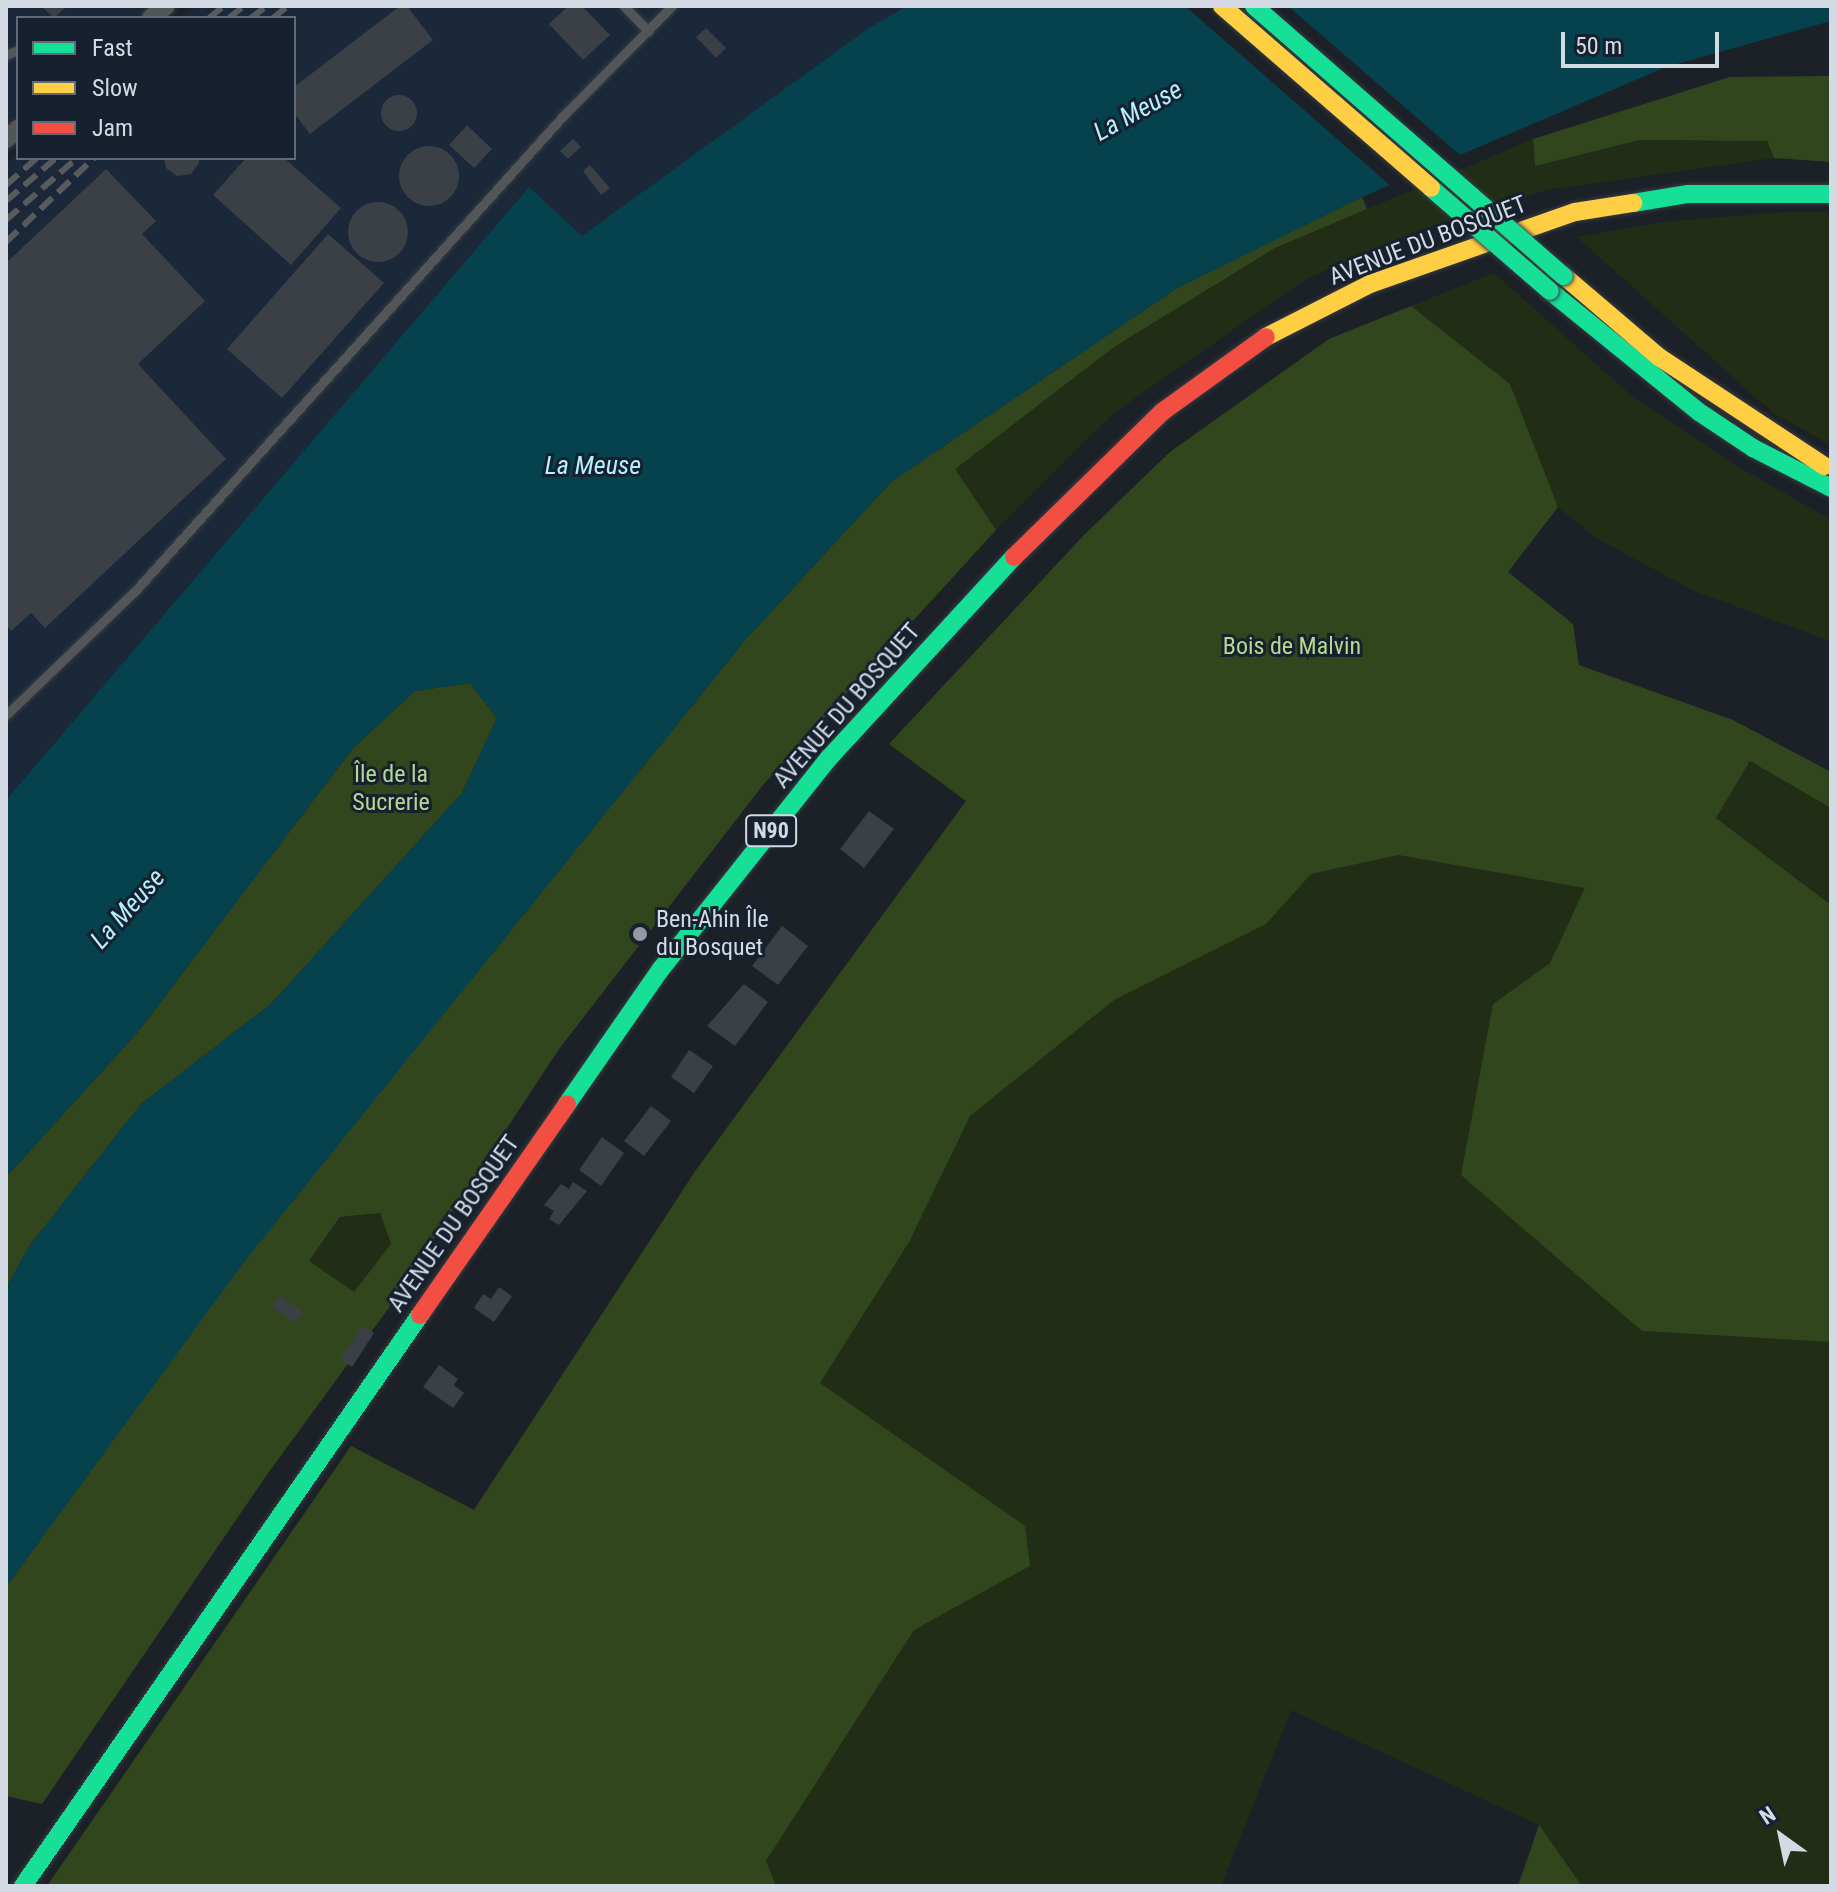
<!DOCTYPE html>
<meta charset="utf-8">
<style>
body{margin:0}
#map{position:relative;width:1837px;height:1892px;overflow:hidden;background:#1c2128;font-family:"Roboto Condensed",sans-serif}
div>[style]{position:absolute}
.built>*{inset:0;background:#1a2839}
.green>*{inset:0;background:#212e15}
.forest>*{inset:0;background:#32461e}
.water>*{inset:0;background:#05424d}
.pier>*{inset:0;background:#1c2128}
.building>*{inset:0;background:#3b3f46}
.round{border-radius:50%}
.roads{filter:drop-shadow(0 0 2px #363b41) drop-shadow(0 0 2px #363b41)}
.lane>*{height:9px;margin:-4.5px;padding:0 4.5px;transform-origin:4.5px;border-radius:4.5px;background:#535659}
.street>*{height:18px;margin:-9px;padding:0 9px;transform-origin:9px;border-radius:9px;background:#535659}
.fast>*{height:18px;margin:-9px;padding:0 9px;transform-origin:9px;border-radius:9px;background:#16e098}
.slow>*{height:18px;margin:-9px;padding:0 9px;transform-origin:9px;border-radius:9px;background:#ffcf43}
.jam>*{height:18px;margin:-9px;padding:0 9px;transform-origin:9px;border-radius:9px;background:#f24e42}
.rail>*{height:6px;margin-top:-3px;transform-origin:0;background:repeating-linear-gradient(90deg,#585b5e 0 16px,transparent 0 24px)}
.bridges{filter:drop-shadow(0 0 2px #363b41) drop-shadow(0 0 2px #363b41)}
.fast-bridge>*{height:18px;margin:-9px;padding:0 9px;transform-origin:9px;border-radius:9px;background:#16e098}
.slow-bridge>*{height:18px;margin:-9px;padding:0 9px;transform-origin:9px;border-radius:9px;background:#ffcf43}
.dots>*{width:22px;height:22px;translate:-50% -50%;box-sizing:border-box;border:4px solid #16202e;border-radius:50%}
span{translate:-50% -50%;white-space:nowrap;text-align:center;line-height:1.15;-webkit-text-stroke:6px #16202e;paint-order:stroke}
.shield-label span{padding:2px 6px;background:#16202e;border:2px solid;border-radius:6px;-webkit-text-stroke-width:0}
.shield-label{font-size:22px;color:#d3dae4;font-weight:700}
.street-label{font-size:24px;color:#d3dae4}
.park-label{font-size:24px;color:#b4da8f}
.poi-label{font-size:24px;color:#d3dae4}
.left{translate:0 -50%;text-align:left}
.water-label{font-size:26px;color:#b3f0ff;font-style:italic}
.frame{position:absolute;inset:0;border:8px solid #d3dae4;pointer-events:none}
.legend{position:absolute;left:16px;top:16px;width:280px;height:144px;box-sizing:border-box;background:#16202e;border:2px solid #626a77;margin:0;padding:10px 14px;list-style:none;font-size:24px;color:#d3dae4}
.legend li{display:flex;align-items:center;gap:16px;height:40px}
.legend b{width:40px;border:2px solid #626a77}
.north{position:absolute;left:1741px;top:1796px;width:80px;height:80px;-webkit-text-stroke:6px #16202e;paint-order:stroke;rotate:327deg;font-size:22px;font-weight:700;line-height:32px;text-align:center;color:#d3dae4}
.north::after{content:'';display:block;margin:auto;width:28px;height:36px;background:#d3dae4;clip-path:polygon(50% 0,100% 100%,50% 72%,0 100%)}
.scale{position:absolute;left:1561px;top:32px;width:158px;height:36px;box-sizing:border-box;border:4px solid #d3dae4;border-top:0;padding-left:10px;font-size:24px;line-height:28px;white-space:nowrap;color:#d3dae4;-webkit-text-stroke:6px #16202e;paint-order:stroke}
</style>
<div id="map">
<div class="built">
<i style="clip-path:polygon(6px 6px,152px 6px,137px 18px,18px 18px,18px 114px,6px 124px)"></i>
<i style="clip-path:polygon(194px 6px,907px 6px,869px 28px,582px 237px,529px 188px,6px 800px,6px 163px,18px 152px,18px 158px,294px 158px,294px 18px,179px 18px)"></i>
</div>
<div class="green">
<i style="clip-path:polygon(1533px 139px,1535px 166px,1639px 140px,1767px 141px,1774px 158px,1546px 190px,1426px 228px,1306px 279px,1115px 412px,996px 530px,954px 469px,1114px 347px,1275px 248px)"></i>
<i style="clip-path:polygon(1803px 211px,1831px 213px,1831px 445px,1773px 413px,1577px 237px,1671px 221px)"></i>
<i style="clip-path:polygon(1494px 273px,1633px 397px,1744px 470px,1831px 520px,1831px 641px,1694px 591px,1595px 537px,1558px 507px,1510px 384px,1411px 306px)"></i>
<i style="clip-path:polygon(evenodd,1329px 339px,1451px 515px,1311px 874px,1398px 855px,1586px 888px,1550px 963px,1493px 1004px,1641px 1331px,1831px 1342px,1831px 1886px,1582px 1886px,1539px 1825px,1291px 1710px,1221px 1886px,47px 1886px,351px 1446px,474px 1510px,696px 1170px,966px 801px,889px 744px,1084px 535px,1170px 452px,1329px 339px,1030px 1565px,914px 1630px,766px 1861px,553px 1711px,1030px 1565px)"></i>
<i style="clip-path:polygon(1750px 761px,1831px 808px,1831px 905px,1716px 818px)"></i>
<i style="clip-path:polygon(380px 1213px,391px 1245px,354px 1293px,309px 1261px,341px 1217px)"></i>
</div>
<div class="forest">
<i style="clip-path:polygon(1831px 76px,1831px 162px,1774px 158px,1767px 141px,1639px 140px,1535px 166px,1533px 139px,1730px 77px)"></i>
<i style="clip-path:polygon(evenodd,1362px 197px,1367px 209px,1275px 248px,1114px 347px,955px 469px,996px 530px,763px 785px,559px 1049px,388px 1309px,266px 1476px,42px 1804px,6px 1796px,6px 1587px,243px 1262px,746px 639px,891px 482px,1177px 288px,1362px 197px,380px 1213px,391px 1244px,354px 1292px,309px 1261px,340px 1217px,380px 1213px)"></i>
<i style="clip-path:polygon(1411px 306px,1510px 384px,1558px 507px,1508px 572px,1573px 624px,1579px 665px,1733px 720px,1831px 772px,1831px 808px,1750px 761px,1716px 818px,1831px 905px,1831px 1342px,1642px 1331px,1461px 1175px,1493px 1004px,1550px 963px,1585px 888px,1398px 855px,1311px 874px,1266px 924px,1114px 1000px,970px 1116px,909px 1242px,820px 1383px,1025px 1526px,1030px 1566px,914px 1630px,766px 1861px,776px 1886px,47px 1886px,351px 1446px,474px 1510px,696px 1170px,966px 801px,889px 744px,1084px 535px,1170px 452px,1329px 339px)"></i>
<i style="clip-path:polygon(470px 683px,497px 718px,462px 793px,271px 1004px,141px 1104px,30px 1245px,6px 1288px,6px 1177px,137px 1033px,353px 748px,415px 691px)"></i>
<i style="clip-path:polygon(1539px 1825px,1582px 1886px,1518px 1886px)"></i>
</div>
<div class="water">
<i style="clip-path:polygon(907px 6px,1831px 6px,1831px 21px,1666px 67px,1362px 197px,1177px 288px,891px 482px,746px 639px,244px 1262px,6px 1587px,6px 1288px,30px 1245px,141px 1104px,271px 1004px,462px 793px,497px 718px,470px 683px,415px 691px,353px 748px,137px 1033px,6px 1177px,6px 800px,529px 187px,582px 236px,869px 28px)"></i>
</div>
<div class="pier">
<i style="clip-path:polygon(1185px 6px,1288px 6px,1461px 156px,1392px 187px)"></i>
</div>
<div class="building">
<i style="clip-path:polygon(41px 6px,67px 6px,54px 18px)"></i>
<i style="clip-path:polygon(400px 6px,407px 6px,433px 40px,310px 134px,294px 113px,294px 87px)"></i>
<i style="clip-path:polygon(568px 6px,582px 6px,610px 35px,583px 60px,549px 24px)"></i>
<i style="clip-path:polygon(706px 28px,726px 48px,716px 58px,696px 37px)"></i>
<i class="round" style="left:381px;top:95px;width:36px;height:36px"></i>
<i style="clip-path:polygon(467px 125px,492px 149px,474px 168px,449px 145px)"></i>
<i style="clip-path:polygon(573px 139px,581px 147px,568px 159px,560px 151px)"></i>
<i class="round" style="left:399px;top:146px;width:60px;height:60px"></i>
<i style="clip-path:polygon(164px 158px,199px 158px,199px 163px,191px 174px,177px 176px,166px 168px)"></i>
<i style="clip-path:polygon(246px 158px,284px 158px,341px 208px,291px 265px,213px 195px)"></i>
<i style="clip-path:polygon(590px 165px,610px 188px,601px 195px,583px 171px)"></i>
<i style="clip-path:polygon(106px 169px,156px 221px,142px 234px,205px 301px,138px 364px,226px 459px,45px 628px,31px 613px,11px 631px,6px 625px,6px 263px)"></i>
<i class="round" style="left:348px;top:202px;width:60px;height:60px"></i>
<i style="clip-path:polygon(328px 234px,384px 283px,282px 398px,227px 349px)"></i>
<i style="clip-path:polygon(869px 811px,894px 829px,864px 868px,840px 849px)"></i>
<i style="clip-path:polygon(782px 926px,808px 946px,778px 985px,752px 966px)"></i>
<i style="clip-path:polygon(744px 984px,768px 1002px,735px 1046px,707px 1026px)"></i>
<i style="clip-path:polygon(689px 1050px,713px 1066px,694px 1093px,671px 1077px)"></i>
<i style="clip-path:polygon(651px 1106px,671px 1121px,644px 1156px,624px 1141px)"></i>
<i style="clip-path:polygon(602px 1137px,624px 1153px,601px 1186px,579px 1170px)"></i>
<i style="clip-path:polygon(573px 1182px,587px 1191px,559px 1225px,549px 1219px,554px 1211px,544px 1205px,561px 1184px,569px 1189px)"></i>
<i style="clip-path:polygon(499px 1287px,512px 1296px,494px 1322px,474px 1308px,483px 1294px,491px 1299px)"></i>
<i style="clip-path:polygon(280px 1296px,303px 1312px,295px 1323px,272px 1307px)"></i>
<i style="clip-path:polygon(363px 1325px,374px 1333px,352px 1367px,340px 1359px)"></i>
<i style="clip-path:polygon(439px 1365px,458px 1379px,454px 1385px,464px 1393px,453px 1408px,423px 1387px)"></i>
</div>
<div class="roads">
<div class="lane">
<i style="left:624px;top:6px;width:35px;rotate:46deg"></i>
<i style="left:6px;top:55px;width:13px;rotate:-23deg"></i>
<i style="left:6px;top:715px;width:179px;rotate:-43.9deg"></i>
<i style="left:135px;top:591px;width:639px;rotate:-47.98deg"></i>
<i style="left:563px;top:116px;width:155px;rotate:-45.3deg"></i>
</div>
<div class="street">
<i style="left:151px;top:18px;width:19px;rotate:-39deg"></i>
<i style="left:6px;top:139px;width:16px;rotate:-40deg"></i>
</div>
<div class="fast">
<i style="left:1633px;top:203px;width:56px;rotate:-9.3deg"></i>
<i style="left:1688px;top:194px;width:143px"></i>
<i style="left:1550px;top:291px;width:192px;rotate:39.1deg"></i>
<i style="left:1699px;top:412px;width:65px;rotate:33.7deg"></i>
<i style="left:1753px;top:448px;width:88px;rotate:27.1deg"></i>
<i style="left:567px;top:1104px;width:165px;rotate:-55.2deg"></i>
<i style="left:661px;top:969px;width:270px;rotate:-51.5deg"></i>
<i style="left:829px;top:758px;width:273px;rotate:-47.4deg"></i>
<i style="left:23px;top:1886px;width:695px;rotate:-55.19deg"></i>
</div>
<div class="slow">
<i style="left:1564px;top:276px;width:125px;rotate:40.5deg"></i>
<i style="left:1659px;top:357px;width:198px;rotate:33.4deg"></i>
<i style="left:1266px;top:337px;width:117px;rotate:-27deg"></i>
<i style="left:1370px;top:284px;width:217px;rotate:-19.4deg"></i>
<i style="left:1575px;top:212px;width:59px;rotate:-8.8deg"></i>
</div>
<div class="jam">
<i style="left:1014px;top:557px;width:207px;rotate:-44.4deg"></i>
<i style="left:1162px;top:412px;width:128px;rotate:-35.8deg"></i>
<i style="left:420px;top:1315px;width:257px;rotate:-55.1deg"></i>
</div>
</div>
<div class="rail">
<i style="left:209px;top:18px;width:19px;rotate:-39deg"></i>
<i style="left:229px;top:18px;width:19px;rotate:-39deg"></i>
<i style="left:251px;top:18px;width:20px;rotate:-37deg"></i>
<i style="left:273px;top:18px;width:19px;rotate:-39deg"></i>
<i style="left:6px;top:185px;width:41px;rotate:-41.1deg"></i>
<i style="left:6px;top:201px;width:66px;rotate:-40.7deg"></i>
<i style="left:6px;top:220px;width:94px;rotate:-41.1deg"></i>
<i style="left:6px;top:242px;width:122px;rotate:-43.7deg"></i>
</div>
<div class="bridges">
<div class="fast-bridge">
<i style="left:1254px;top:6px;width:411px;rotate:41.1deg"></i>
<i style="left:1431px;top:188px;width:157px;rotate:40.9deg"></i>
</div>
<div class="slow-bridge">
<i style="left:1222px;top:6px;width:277px;rotate:41deg"></i>
</div>
</div>
<div class="dots">
<i style="left:640px;top:934px;background:#9399a2"></i>
</div>
<div class="shield-label">
<span style="left:771px;top:831px">N90</span>
</div>
<div class="street-label">
<span style="left:1428px;top:241px;rotate:-21deg">AVENUE DU BOSQUET</span>
<span style="left:847px;top:706px;rotate:-49deg">AVENUE DU BOSQUET</span>
<span style="left:454px;top:1224px;rotate:-55deg">AVENUE DU BOSQUET</span>
</div>
<div class="park-label">
<span style="left:1292px;top:647px">Bois de Malvin</span>
<span style="left:391px;top:789px">Île de la<br>Sucrerie</span>
</div>
<div class="poi-label">
<span class="left" style="left:656px;top:934px">Ben-Ahin Île<br>du Bosquet</span>
</div>
<div class="water-label">
<span style="left:1138px;top:111px;rotate:-29deg">La Meuse</span>
<span style="left:593px;top:466px">La Meuse</span>
<span style="left:128px;top:909px;rotate:-48deg">La Meuse</span>
</div>
<div class="frame"></div>
<ul class="legend">
<li><b style="height:10px;background:#16e098"></b>Fast</li>
<li><b style="height:10px;background:#ffcf43"></b>Slow</li>
<li><b style="height:10px;background:#f24e42"></b>Jam</li>
</ul>
<div class="north">N</div>
<div class="scale">50 m</div>
</div>
